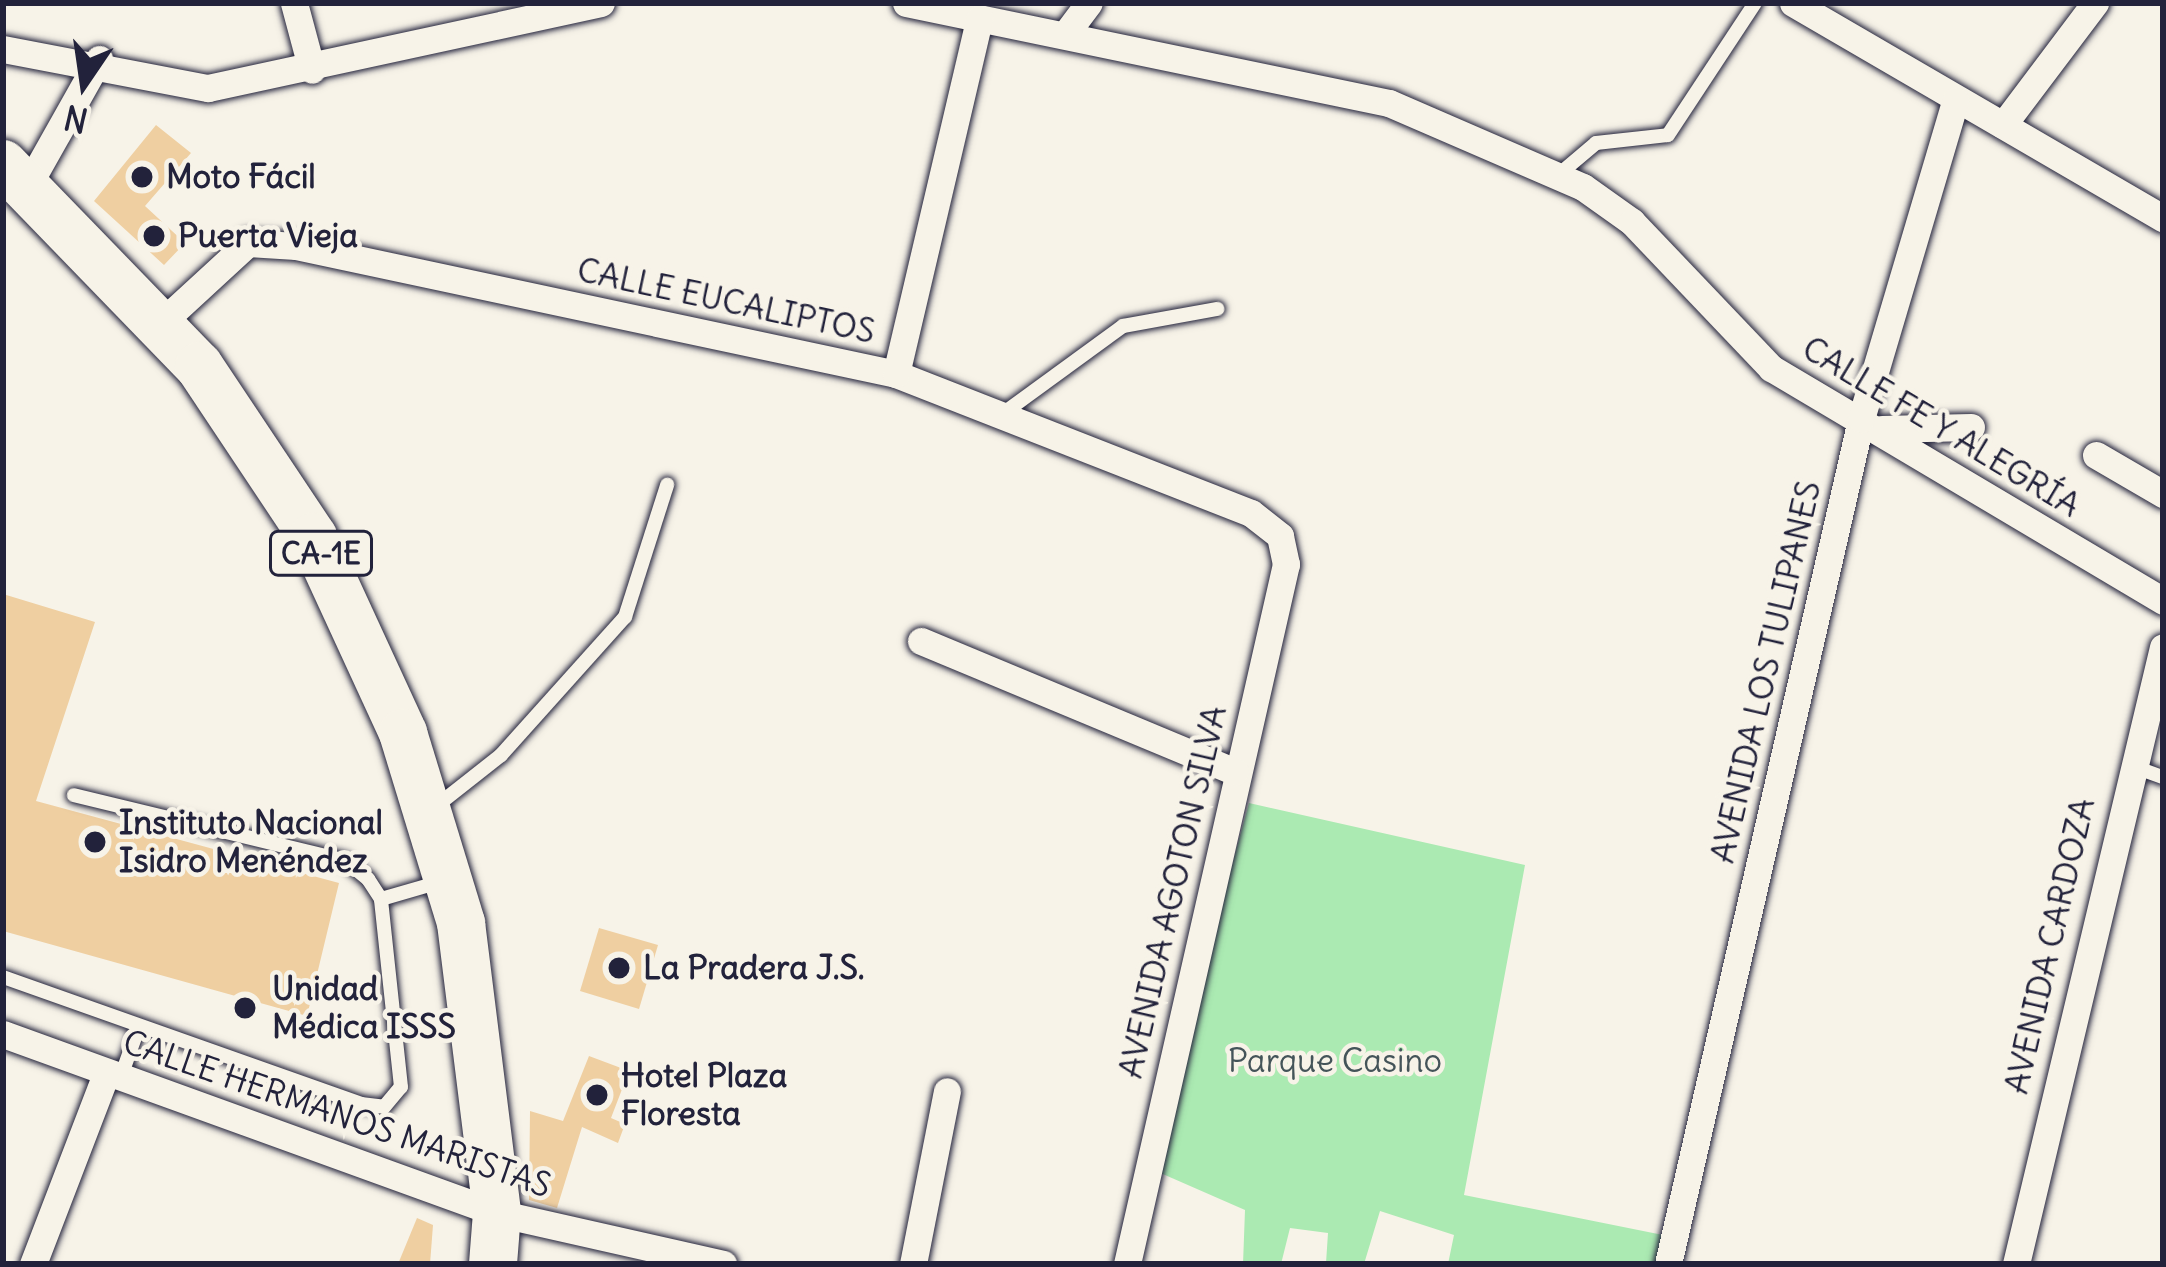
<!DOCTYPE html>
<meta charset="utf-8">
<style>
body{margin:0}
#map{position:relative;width:2166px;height:1267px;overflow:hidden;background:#f7f3e8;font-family:Delius,sans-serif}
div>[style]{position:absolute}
.green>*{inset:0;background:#abeab2}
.building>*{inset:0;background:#efcfa1}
.roads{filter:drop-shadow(0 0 3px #22223b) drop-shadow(0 0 3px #22223b)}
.service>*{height:14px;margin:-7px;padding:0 7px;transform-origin:7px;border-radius:7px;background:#f7f3e8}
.minor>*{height:27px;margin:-13.5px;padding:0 13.5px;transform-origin:13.5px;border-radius:13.5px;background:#f7f3e8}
.trunk>*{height:48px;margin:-24px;padding:0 24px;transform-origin:24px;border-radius:24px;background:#f7f3e8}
.dots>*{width:33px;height:33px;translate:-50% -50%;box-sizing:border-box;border:6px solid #f7f3e8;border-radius:50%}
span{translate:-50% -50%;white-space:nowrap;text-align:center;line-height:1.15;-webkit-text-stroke:9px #f7f3e8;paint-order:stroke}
.shield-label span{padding:3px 9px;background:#f7f3e8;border:3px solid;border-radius:9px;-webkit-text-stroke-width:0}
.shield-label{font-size:30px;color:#22223b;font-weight:700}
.poi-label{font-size:33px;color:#22223b;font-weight:700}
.left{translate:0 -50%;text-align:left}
.street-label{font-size:33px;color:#22223b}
.park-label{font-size:33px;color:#445459}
.frame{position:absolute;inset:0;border:6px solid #22223b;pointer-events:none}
.north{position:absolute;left:24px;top:24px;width:120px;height:120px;-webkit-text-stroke:9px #f7f3e8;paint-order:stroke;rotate:193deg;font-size:33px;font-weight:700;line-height:48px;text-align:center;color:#22223b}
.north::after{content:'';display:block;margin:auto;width:42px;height:54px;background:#22223b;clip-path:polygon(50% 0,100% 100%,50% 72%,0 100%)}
</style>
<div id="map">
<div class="green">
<i style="clip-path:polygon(1249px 803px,1525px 865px,1464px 1195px,1663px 1235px,1656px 1264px,1448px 1264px,1454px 1235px,1380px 1211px,1364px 1264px,1326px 1263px,1328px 1233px,1290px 1228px,1281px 1264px,1243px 1264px,1245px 1210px,1149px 1168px)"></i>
</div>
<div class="building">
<i style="clip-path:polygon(156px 125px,191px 153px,145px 206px,185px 243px,164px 265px,94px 201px)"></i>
<i style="clip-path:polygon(3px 594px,95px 622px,36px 801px,339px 883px,307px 1016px,3px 931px)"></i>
<i style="clip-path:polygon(599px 928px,658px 945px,639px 1009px,580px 991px)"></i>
<i style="clip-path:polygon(589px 1056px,629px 1071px,611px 1118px,625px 1124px,618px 1143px,582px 1127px,557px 1208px,529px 1200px,530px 1111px,563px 1121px)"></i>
<i style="clip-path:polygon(417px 1218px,433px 1225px,430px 1264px,398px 1264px)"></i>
</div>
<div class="roads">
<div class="service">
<i style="left:1557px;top:176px;width:51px;rotate:-40.2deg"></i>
<i style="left:1596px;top:143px;width:72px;rotate:-6.3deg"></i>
<i style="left:1668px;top:135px;width:158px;rotate:-56.6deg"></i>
<i style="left:1001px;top:415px;width:151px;rotate:-36.1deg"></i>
<i style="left:1123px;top:326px;width:96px;rotate:-10.3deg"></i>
<i style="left:2132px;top:766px;width:33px;rotate:20deg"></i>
<i style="left:434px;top:808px;width:85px;rotate:-38.3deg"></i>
<i style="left:501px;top:755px;width:186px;rotate:-48.1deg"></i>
<i style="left:625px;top:617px;width:139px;rotate:-72.3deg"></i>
<i style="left:381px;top:899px;width:61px;rotate:-16.1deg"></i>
<i style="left:3px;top:977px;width:380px;rotate:19.5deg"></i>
<i style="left:361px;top:1104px;width:23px;rotate:7deg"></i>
<i style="left:384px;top:1107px;width:26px;rotate:-50deg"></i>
<i style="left:401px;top:1087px;width:189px;rotate:-96.1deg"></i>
<i style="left:381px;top:899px;width:24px;rotate:-123deg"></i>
<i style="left:368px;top:879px;width:28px;rotate:-141deg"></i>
<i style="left:346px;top:861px;width:280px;rotate:-166.4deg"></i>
<i style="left:120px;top:1079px;width:53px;rotate:-70.2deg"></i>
</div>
<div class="minor">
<i style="left:294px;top:3px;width:69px;rotate:75deg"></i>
<i style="left:906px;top:3px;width:493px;rotate:11.7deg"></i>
<i style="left:1389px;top:103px;width:211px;rotate:23.4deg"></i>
<i style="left:1583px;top:187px;width:60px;rotate:35.5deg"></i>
<i style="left:1632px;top:222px;width:202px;rotate:46.4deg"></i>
<i style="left:1771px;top:368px;width:456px;rotate:30.7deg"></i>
<i style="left:1793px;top:3px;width:428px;rotate:30.2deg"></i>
<i style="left:1067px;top:32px;width:36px;rotate:-53deg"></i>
<i style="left:3px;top:49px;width:209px;rotate:10.8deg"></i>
<i style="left:208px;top:88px;width:402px;rotate:-12.2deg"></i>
<i style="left:2003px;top:125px;width:153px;rotate:-53deg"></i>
<i style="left:27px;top:187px;width:147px;rotate:-60.6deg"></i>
<i style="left:161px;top:323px;width:118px;rotate:-42.6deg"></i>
<i style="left:248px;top:243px;width:48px;rotate:3.6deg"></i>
<i style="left:296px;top:246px;width:614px;rotate:12.04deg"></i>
<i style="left:896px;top:374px;width:381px;rotate:21.4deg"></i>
<i style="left:1251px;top:513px;width:37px;rotate:38deg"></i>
<i style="left:1280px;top:536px;width:29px;rotate:78deg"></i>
<i style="left:1286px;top:564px;width:718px;rotate:102.8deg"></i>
<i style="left:896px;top:374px;width:365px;rotate:-76.8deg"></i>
<i style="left:1882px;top:429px;width:89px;rotate:-1.3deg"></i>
<i style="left:2096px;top:455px;width:78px;rotate:30.2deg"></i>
<i style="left:921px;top:641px;width:340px;rotate:22.6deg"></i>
<i style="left:3px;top:1034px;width:525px;rotate:19.92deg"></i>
<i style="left:497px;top:1213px;width:232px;rotate:12.7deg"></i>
<i style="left:33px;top:1264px;width:204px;rotate:-69deg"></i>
<i style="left:913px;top:1264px;width:176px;rotate:-78.9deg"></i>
<i style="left:1668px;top:1264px;width:867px;rotate:-77.13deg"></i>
<i style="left:1861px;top:419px;width:332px;rotate:-73.5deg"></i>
<i style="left:2016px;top:1264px;width:634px;rotate:-76.6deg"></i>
</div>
<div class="trunk">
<i style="left:3px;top:164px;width:281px;rotate:45.9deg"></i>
<i style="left:199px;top:366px;width:206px;rotate:56.3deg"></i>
<i style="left:313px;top:537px;width:216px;rotate:65.3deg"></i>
<i style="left:403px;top:733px;width:199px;rotate:73deg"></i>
<i style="left:461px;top:923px;width:292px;rotate:82.9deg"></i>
<i style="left:497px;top:1213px;width:51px;rotate:94.5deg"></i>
</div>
</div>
<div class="dots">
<i style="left:142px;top:177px;background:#22223b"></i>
<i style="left:154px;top:236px;background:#22223b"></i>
<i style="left:95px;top:842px;background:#22223b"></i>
<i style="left:619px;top:968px;background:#22223b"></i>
<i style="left:245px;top:1008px;background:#22223b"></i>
<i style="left:597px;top:1095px;background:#22223b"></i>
</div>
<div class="shield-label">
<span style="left:321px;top:553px">CA-1E</span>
</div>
<div class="poi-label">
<span class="left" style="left:166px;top:177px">Moto Fácil</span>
<span class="left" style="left:178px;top:236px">Puerta Vieja</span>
<span class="left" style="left:119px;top:842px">Instituto Nacional<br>Isidro Menéndez</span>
<span class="left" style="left:643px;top:968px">La Pradera J.S.</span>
<span class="left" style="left:272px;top:1008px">Unidad<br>Médica ISSS</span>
<span class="left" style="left:621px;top:1095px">Hotel Plaza<br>Floresta</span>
</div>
<div class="street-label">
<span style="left:726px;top:301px;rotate:12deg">CALLE EUCALIPTOS</span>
<span style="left:1941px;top:427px;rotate:31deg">CALLE FE Y ALEGRÍA</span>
<span style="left:1766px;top:672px;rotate:-77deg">AVENIDA LOS TULIPANES</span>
<span style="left:1173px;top:892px;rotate:-77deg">AVENIDA AGOTON SILVA</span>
<span style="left:2050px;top:946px;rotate:-77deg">AVENIDA CARDOZA</span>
<span style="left:337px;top:1114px;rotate:19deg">CALLE HERMANOS MARISTAS</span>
</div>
<div class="park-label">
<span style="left:1335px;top:1061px">Parque Casino</span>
</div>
<div class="frame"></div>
<div class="north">N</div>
</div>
